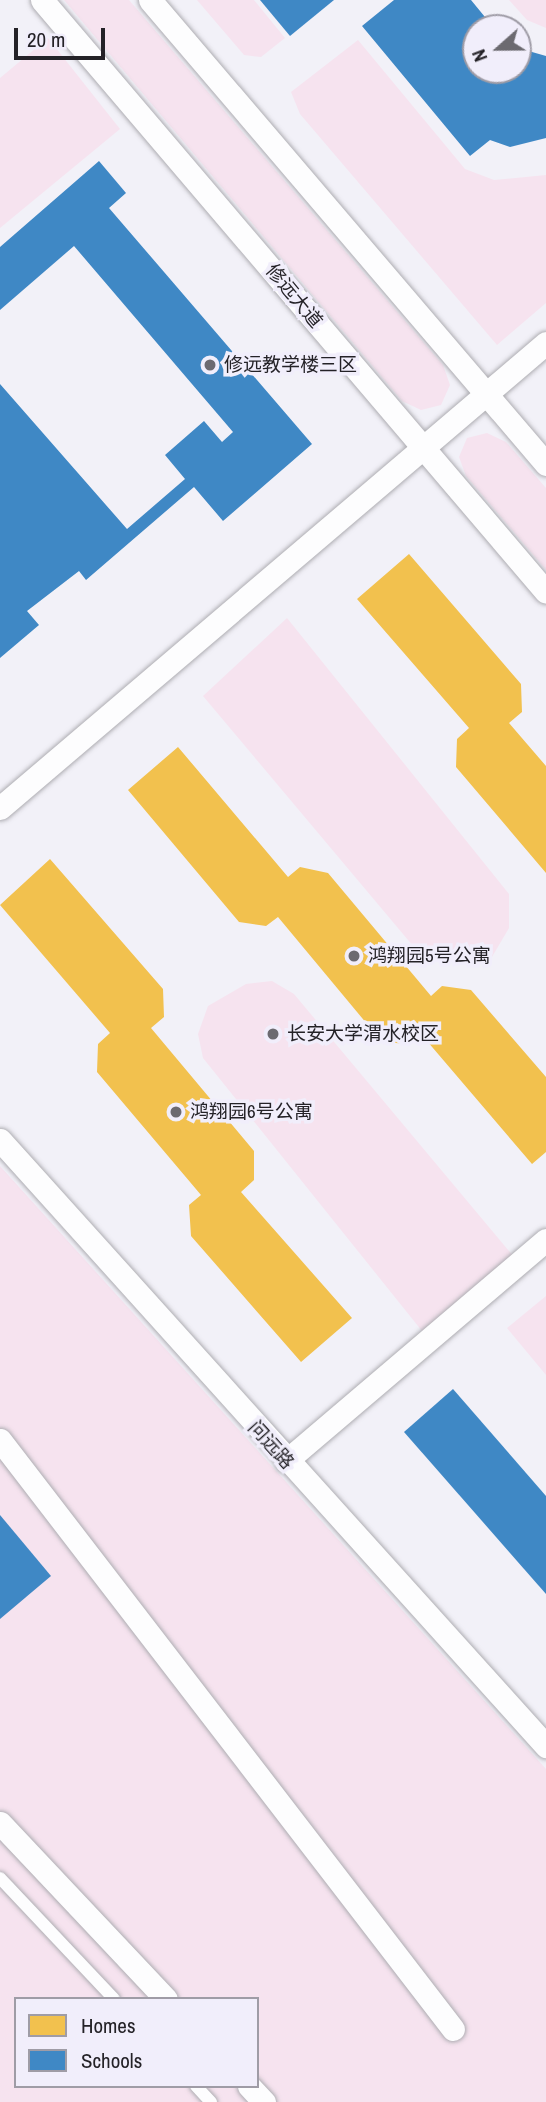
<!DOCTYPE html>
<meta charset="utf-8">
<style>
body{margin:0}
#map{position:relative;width:546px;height:2102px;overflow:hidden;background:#f2f1f8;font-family:"Archivo Narrow","Noto Sans SC",sans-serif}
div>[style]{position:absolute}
.green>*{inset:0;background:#f6e3ef}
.homes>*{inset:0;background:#f2c14e}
.schools>*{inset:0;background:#3f88c5}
.roads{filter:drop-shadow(0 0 2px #aeadb2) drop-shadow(0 0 2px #aeadb2)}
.lane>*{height:12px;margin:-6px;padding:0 6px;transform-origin:6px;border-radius:6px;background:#fdfdfe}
.street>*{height:23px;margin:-11.5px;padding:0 11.5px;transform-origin:11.5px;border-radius:11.5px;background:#fdfdfe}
.dots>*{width:19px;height:19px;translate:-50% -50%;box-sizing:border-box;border:4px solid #f1eefb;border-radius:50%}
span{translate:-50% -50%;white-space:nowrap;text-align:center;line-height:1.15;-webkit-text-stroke:7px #f1eefb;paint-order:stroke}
.street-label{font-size:19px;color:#242227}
.poi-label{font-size:19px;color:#242227}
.left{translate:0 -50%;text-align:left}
.legend{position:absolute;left:14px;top:1997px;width:245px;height:91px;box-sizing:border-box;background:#f1eefb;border:2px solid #9f9ca6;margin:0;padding:9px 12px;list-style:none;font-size:21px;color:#242227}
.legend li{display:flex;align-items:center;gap:14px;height:35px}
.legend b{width:35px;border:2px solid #9f9ca6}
.north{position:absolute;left:462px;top:14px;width:70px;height:70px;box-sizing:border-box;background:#f1eefb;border:2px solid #9f9ca6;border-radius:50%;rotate:249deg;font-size:19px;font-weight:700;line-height:28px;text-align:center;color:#242227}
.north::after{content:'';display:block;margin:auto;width:24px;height:32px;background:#6c6a70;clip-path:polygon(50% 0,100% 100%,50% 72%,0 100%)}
.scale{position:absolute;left:14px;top:28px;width:91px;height:32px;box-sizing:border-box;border:4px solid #242227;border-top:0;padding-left:9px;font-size:21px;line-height:24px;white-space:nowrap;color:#242227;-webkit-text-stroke:5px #f1eefb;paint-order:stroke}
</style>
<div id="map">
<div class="green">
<i style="clip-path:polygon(64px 0,129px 0,443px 365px,450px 385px,441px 405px,421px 410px,402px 401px)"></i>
<i style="clip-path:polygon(197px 0,254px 0,285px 38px,261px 57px,244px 55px)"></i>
<i style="clip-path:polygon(509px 0,546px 0,546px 28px,527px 20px)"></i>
<i style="clip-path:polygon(48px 38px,120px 129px,0 228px,0 78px)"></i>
<i style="clip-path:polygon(358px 40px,465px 169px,494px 180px,546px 175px,546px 303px,497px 345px,300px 114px,291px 92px)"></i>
<i style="clip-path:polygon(487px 433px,506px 442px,546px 488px,546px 570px,466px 476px,459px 457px,467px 438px)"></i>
<i style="clip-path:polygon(287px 618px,509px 894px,509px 928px,489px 962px,424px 959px,203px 696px)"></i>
<i style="clip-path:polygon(272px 981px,294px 994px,514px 1257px,422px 1331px,203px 1058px,198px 1034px,208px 1006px,246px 984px)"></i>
<i style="clip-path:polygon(evenodd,0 1166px,546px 1769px,546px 2102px,0 2102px,0 1166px,16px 1999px,257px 1999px,257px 2086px,16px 2086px,16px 1999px)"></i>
<i style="clip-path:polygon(546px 1296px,546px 1375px,507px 1328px)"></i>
</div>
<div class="homes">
<i style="clip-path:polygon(409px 554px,521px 684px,522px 712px,509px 723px,546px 766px,546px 873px,456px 767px,457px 739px,469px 728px,357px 599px)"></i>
<i style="clip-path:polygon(178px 747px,288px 877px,300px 867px,328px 873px,431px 996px,442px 986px,471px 990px,546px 1077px,546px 1152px,532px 1164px,421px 1034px,409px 1044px,382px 1042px,278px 917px,266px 926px,239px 922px,128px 790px)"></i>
<i style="clip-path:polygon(50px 859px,163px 989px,164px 1017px,151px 1028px,254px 1151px,254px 1180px,241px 1192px,352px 1318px,301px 1362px,191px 1236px,189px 1205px,201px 1195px,97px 1072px,98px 1044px,110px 1033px,0 905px)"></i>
</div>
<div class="schools">
<i style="clip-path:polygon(260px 0,334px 0,290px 36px)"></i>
<i style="clip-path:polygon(394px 0,471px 0,494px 28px,476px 28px,476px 70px,518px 70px,518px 48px,546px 56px,546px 138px,510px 147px,490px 140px,470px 156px,362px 26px)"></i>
<i style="clip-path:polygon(99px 161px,126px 193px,109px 208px,312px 444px,223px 521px,194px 487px,86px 580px,79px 571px,27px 611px,39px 625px,0 658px,0 384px,127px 529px,185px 479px,165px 455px,204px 421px,222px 442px,233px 432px,74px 246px,0 310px,0 247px)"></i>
<i style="clip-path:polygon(453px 1389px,546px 1496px,546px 1594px,404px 1432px)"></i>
<i style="clip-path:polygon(0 1515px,51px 1576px,0 1619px)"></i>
</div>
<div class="roads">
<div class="lane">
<i style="left:0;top:1878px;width:166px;rotate:46.7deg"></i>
<i style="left:196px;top:2086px;width:22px;rotate:47deg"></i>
</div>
<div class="street">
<i style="left:42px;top:0;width:777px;rotate:49.59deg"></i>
<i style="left:150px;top:0;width:610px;rotate:49.52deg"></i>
<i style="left:0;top:808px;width:717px;rotate:-40.42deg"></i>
<i style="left:0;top:1140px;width:816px;rotate:47.98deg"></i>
<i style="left:0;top:1440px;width:743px;rotate:52.44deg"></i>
<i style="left:286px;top:1461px;width:341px;rotate:-40.4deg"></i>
<i style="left:0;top:1823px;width:242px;rotate:46.7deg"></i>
<i style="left:249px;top:2086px;width:22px;rotate:47deg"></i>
</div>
</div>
<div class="dots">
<i style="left:210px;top:365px;background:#6c6a70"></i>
<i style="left:354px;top:956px;background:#6c6a70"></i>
<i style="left:273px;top:1034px;background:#6c6a70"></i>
<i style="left:176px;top:1112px;background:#6c6a70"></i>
</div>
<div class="street-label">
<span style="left:294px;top:296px;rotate:50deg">修远大道</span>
<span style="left:271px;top:1445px;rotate:48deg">问远路</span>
</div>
<div class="poi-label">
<span class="left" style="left:224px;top:365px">修远教学楼三区</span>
<span class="left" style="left:368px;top:956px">鸿翔园5号公寓</span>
<span class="left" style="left:287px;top:1034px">长安大学渭水校区</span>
<span class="left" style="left:190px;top:1112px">鸿翔园6号公寓</span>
</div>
<ul class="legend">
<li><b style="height:19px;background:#f2c14e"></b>Homes</li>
<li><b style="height:19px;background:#3f88c5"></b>Schools</li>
</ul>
<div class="north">N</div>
<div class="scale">20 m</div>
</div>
